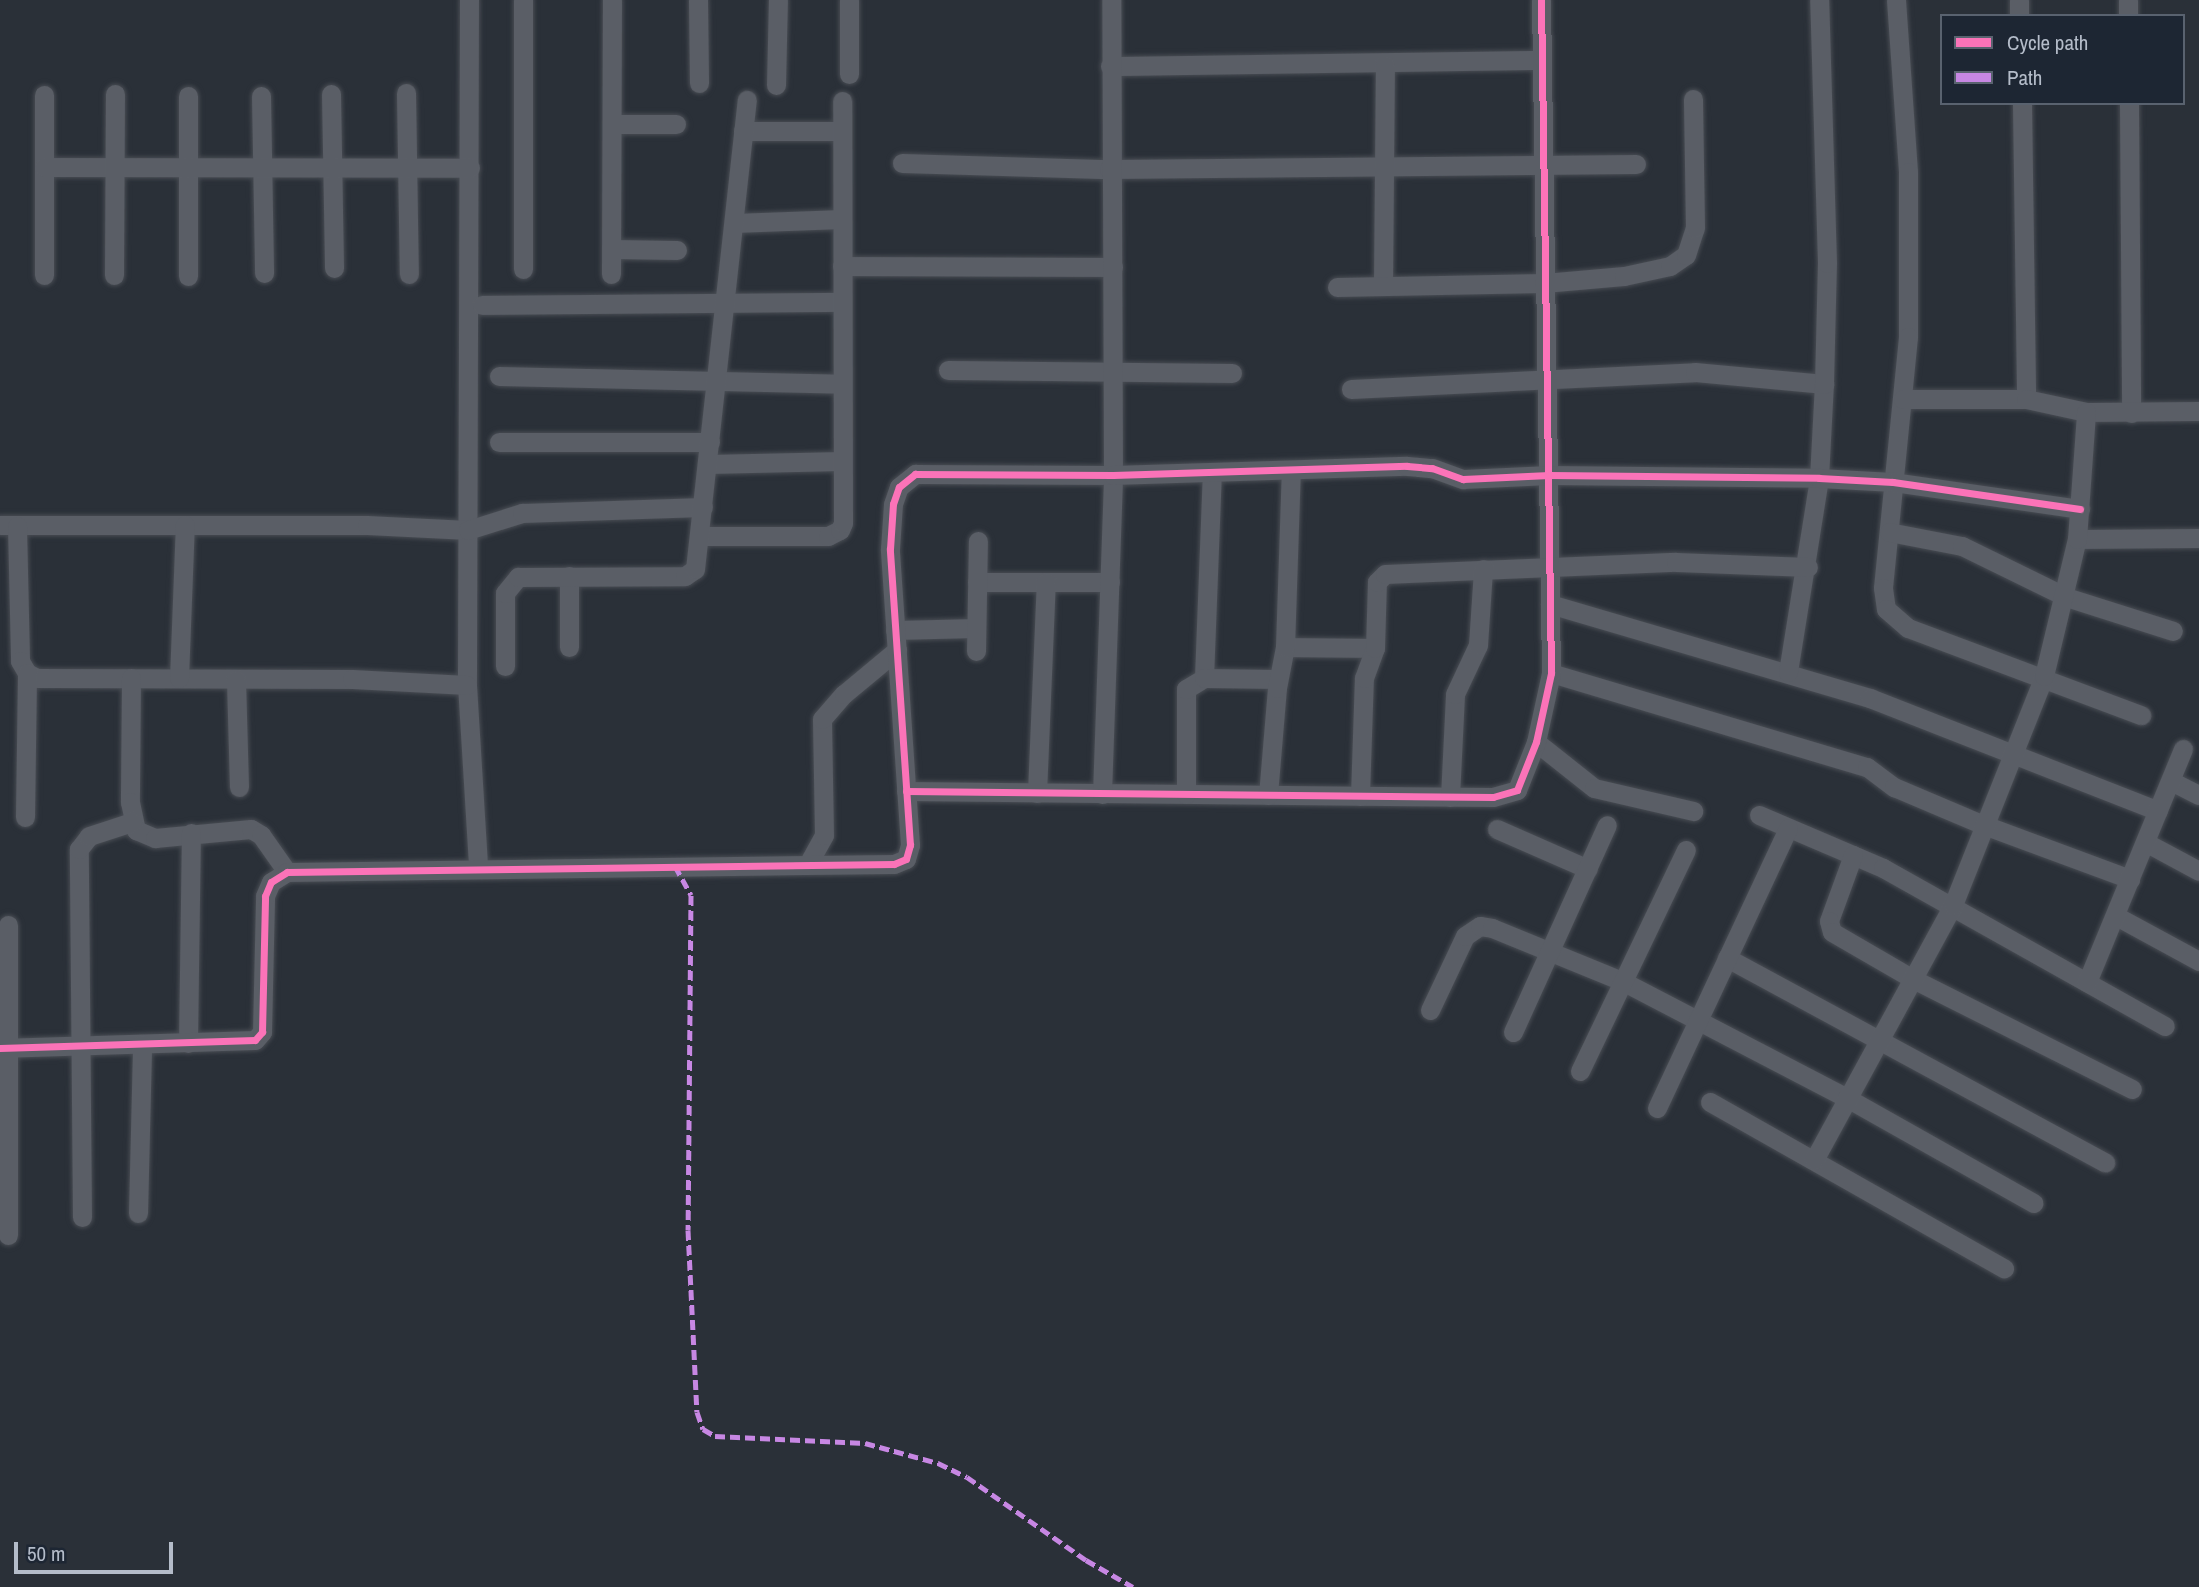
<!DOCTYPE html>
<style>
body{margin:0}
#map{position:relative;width:2199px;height:1587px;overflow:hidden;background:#2a3038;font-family:"Archivo Narrow",sans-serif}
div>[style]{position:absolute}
.roads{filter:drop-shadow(0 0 2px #484c53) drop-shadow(0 0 2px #484c53)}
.minor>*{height:19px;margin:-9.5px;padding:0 9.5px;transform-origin:9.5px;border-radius:9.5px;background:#5a5e66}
.quiet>*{height:5px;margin-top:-2.5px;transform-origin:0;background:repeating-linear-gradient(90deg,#c787e3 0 10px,transparent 0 15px)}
.cycleway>*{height:7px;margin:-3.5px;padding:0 3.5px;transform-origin:3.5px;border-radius:3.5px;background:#fb73b8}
span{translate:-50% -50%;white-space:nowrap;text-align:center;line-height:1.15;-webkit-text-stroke:5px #1d2633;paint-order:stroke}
.legend{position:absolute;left:1940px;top:14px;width:245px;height:91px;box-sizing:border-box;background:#1d2633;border:2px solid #59626f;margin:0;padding:9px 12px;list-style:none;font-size:21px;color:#b4bcc9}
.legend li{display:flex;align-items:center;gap:14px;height:35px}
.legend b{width:35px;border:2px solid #59626f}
.scale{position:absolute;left:14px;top:1542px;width:159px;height:32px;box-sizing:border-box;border:4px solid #b4bcc9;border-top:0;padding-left:9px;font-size:21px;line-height:24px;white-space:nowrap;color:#b4bcc9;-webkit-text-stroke:5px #1d2633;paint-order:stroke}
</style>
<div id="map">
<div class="roads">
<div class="minor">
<i style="left:469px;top:0;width:685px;rotate:90.17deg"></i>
<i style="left:467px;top:685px;width:182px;rotate:86.5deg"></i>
<i style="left:523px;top:0;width:269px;rotate:90deg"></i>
<i style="left:698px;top:0;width:83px;rotate:89.3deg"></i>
<i style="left:849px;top:0;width:74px;rotate:90deg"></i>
<i style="left:1896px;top:0;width:172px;rotate:86deg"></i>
<i style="left:1908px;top:172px;width:165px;rotate:90deg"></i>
<i style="left:1908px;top:337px;width:252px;rotate:95.7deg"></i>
<i style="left:1883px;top:588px;width:21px;rotate:82deg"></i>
<i style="left:1886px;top:609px;width:29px;rotate:41deg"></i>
<i style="left:1908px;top:628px;width:249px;rotate:20.5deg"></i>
<i style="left:2019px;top:0;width:16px;rotate:90deg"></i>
<i style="left:2128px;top:0;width:16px;rotate:90deg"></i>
<i style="left:1110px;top:66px;width:430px;rotate:-0.8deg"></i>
<i style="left:776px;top:85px;width:85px;rotate:-88.7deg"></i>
<i style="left:406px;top:93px;width:181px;rotate:89.1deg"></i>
<i style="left:331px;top:94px;width:174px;rotate:89deg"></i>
<i style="left:44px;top:95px;width:180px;rotate:90deg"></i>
<i style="left:188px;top:96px;width:180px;rotate:90deg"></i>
<i style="left:261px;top:96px;width:177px;rotate:89deg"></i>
<i style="left:2022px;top:103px;width:296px;rotate:89.2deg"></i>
<i style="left:2129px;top:103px;width:310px;rotate:89.6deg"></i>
<i style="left:613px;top:124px;width:63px"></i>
<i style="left:743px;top:131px;width:99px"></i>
<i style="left:902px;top:163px;width:207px;rotate:1.7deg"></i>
<i style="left:1109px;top:169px;width:527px;rotate:-0.54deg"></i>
<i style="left:44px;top:167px;width:426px;rotate:0.1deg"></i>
<i style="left:734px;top:223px;width:108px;rotate:-2.1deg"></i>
<i style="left:612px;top:249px;width:65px;rotate:0.9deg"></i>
<i style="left:842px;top:266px;width:271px;rotate:0.2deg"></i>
<i style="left:611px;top:274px;width:274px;rotate:-89.8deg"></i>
<i style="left:114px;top:275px;width:181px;rotate:-89.7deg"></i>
<i style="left:1383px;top:286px;width:221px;rotate:-89.5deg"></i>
<i style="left:1337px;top:287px;width:207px;rotate:-1.1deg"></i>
<i style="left:1544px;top:283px;width:80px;rotate:-5deg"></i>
<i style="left:1624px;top:276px;width:47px;rotate:-12.3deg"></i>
<i style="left:1670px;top:266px;width:19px;rotate:-35deg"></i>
<i style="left:1686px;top:255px;width:28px;rotate:-72deg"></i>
<i style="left:1695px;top:228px;width:129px;rotate:-90.9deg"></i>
<i style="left:482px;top:305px;width:360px;rotate:-0.5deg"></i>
<i style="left:948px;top:370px;width:284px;rotate:0.6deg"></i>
<i style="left:499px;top:376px;width:343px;rotate:1.3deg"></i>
<i style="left:1351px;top:389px;width:344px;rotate:-2.8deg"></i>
<i style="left:1695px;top:372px;width:130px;rotate:5.3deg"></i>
<i style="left:1903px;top:399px;width:123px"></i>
<i style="left:2026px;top:399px;width:61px;rotate:12.2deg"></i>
<i style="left:2086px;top:412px;width:113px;rotate:-0.5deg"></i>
<i style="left:499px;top:442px;width:211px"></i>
<i style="left:708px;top:464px;width:134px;rotate:-1.3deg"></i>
<i style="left:0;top:525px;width:367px"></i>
<i style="left:367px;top:525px;width:101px;rotate:2.8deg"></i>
<i style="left:468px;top:530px;width:57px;rotate:-17.5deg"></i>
<i style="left:522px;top:513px;width:181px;rotate:-1.9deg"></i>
<i style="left:17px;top:526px;width:135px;rotate:88.7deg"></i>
<i style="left:20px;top:661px;width:14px;rotate:60deg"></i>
<i style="left:27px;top:673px;width:11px;rotate:27deg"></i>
<i style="left:37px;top:678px;width:315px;rotate:0.2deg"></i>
<i style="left:352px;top:679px;width:115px;rotate:3deg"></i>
<i style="left:1889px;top:532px;width:74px;rotate:10.9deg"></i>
<i style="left:1962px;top:546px;width:116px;rotate:26.1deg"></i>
<i style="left:2066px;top:597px;width:112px;rotate:17.6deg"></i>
<i style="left:700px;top:536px;width:128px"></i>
<i style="left:828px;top:536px;width:13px;rotate:-27deg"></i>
<i style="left:840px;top:530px;width:8px;rotate:-67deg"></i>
<i style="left:843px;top:523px;width:422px;rotate:-90.1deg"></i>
<i style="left:2077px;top:539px;width:122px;rotate:-0.5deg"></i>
<i style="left:569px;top:576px;width:71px;rotate:90deg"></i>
<i style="left:977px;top:582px;width:133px"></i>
<i style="left:1550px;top:604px;width:334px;rotate:16.4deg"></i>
<i style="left:1870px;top:698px;width:309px;rotate:21.4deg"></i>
<i style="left:895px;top:630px;width:81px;rotate:-1.4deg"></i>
<i style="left:1285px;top:647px;width:90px;rotate:0.6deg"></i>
<i style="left:976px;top:651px;width:110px;rotate:-89deg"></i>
<i style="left:505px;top:666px;width:73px;rotate:-90deg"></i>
<i style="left:505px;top:593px;width:21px;rotate:-51deg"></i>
<i style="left:518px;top:577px;width:167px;rotate:-0.3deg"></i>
<i style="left:685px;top:576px;width:12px;rotate:-35deg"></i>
<i style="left:695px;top:569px;width:472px;rotate:-83.7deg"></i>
<i style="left:1788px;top:672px;width:196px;rotate:-80.9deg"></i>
<i style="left:1819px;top:478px;width:94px;rotate:-87deg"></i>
<i style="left:1824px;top:384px;width:121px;rotate:-88.6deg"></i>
<i style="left:1827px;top:263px;width:263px;rotate:-91.7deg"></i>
<i style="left:1551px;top:673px;width:330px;rotate:16.6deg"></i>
<i style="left:1867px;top:767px;width:34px;rotate:37deg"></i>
<i style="left:1894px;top:787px;width:98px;rotate:22.9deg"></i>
<i style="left:1984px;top:825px;width:156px;rotate:20.3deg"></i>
<i style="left:131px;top:678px;width:124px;rotate:90.5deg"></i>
<i style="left:130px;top:802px;width:29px;rotate:78deg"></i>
<i style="left:136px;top:830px;width:21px;rotate:23deg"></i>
<i style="left:155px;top:838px;width:96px;rotate:-5.4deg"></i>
<i style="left:251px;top:829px;width:12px;rotate:31deg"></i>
<i style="left:261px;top:835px;width:45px;rotate:54.9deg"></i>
<i style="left:179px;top:678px;width:153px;rotate:-87.8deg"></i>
<i style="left:1204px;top:678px;width:206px;rotate:-87.8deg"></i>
<i style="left:236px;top:680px;width:107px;rotate:88.4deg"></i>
<i style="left:1536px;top:742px;width:74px;rotate:38.4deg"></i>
<i style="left:1594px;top:788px;width:102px;rotate:13.1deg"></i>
<i style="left:2171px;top:781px;width:31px;rotate:27deg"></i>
<i style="left:906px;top:791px;width:587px;rotate:0.59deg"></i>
<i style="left:1493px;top:797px;width:25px;rotate:-16deg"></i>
<i style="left:1517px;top:790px;width:52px;rotate:-68.4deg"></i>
<i style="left:1536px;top:742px;width:71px;rotate:-77.7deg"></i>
<i style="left:1551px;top:673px;width:673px;rotate:-90.85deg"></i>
<i style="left:1037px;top:793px;width:211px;rotate:-87.6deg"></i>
<i style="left:1102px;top:794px;width:319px;rotate:-88deg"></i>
<i style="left:1113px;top:475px;width:475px;rotate:-90.2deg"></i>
<i style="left:1186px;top:794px;width:105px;rotate:-90deg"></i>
<i style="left:1186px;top:689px;width:21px;rotate:-31deg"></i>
<i style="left:1204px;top:678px;width:74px;rotate:0.8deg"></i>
<i style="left:1268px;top:795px;width:107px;rotate:-85.2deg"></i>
<i style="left:1277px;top:688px;width:42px;rotate:-79deg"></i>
<i style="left:1285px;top:647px;width:177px;rotate:-88.1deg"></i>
<i style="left:1360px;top:796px;width:118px;rotate:-88.1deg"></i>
<i style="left:1364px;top:678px;width:32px;rotate:-70deg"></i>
<i style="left:1375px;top:648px;width:66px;rotate:-88.3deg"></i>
<i style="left:1377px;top:582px;width:11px;rotate:-45deg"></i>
<i style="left:1385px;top:574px;width:291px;rotate:-2.4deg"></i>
<i style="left:1676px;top:562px;width:132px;rotate:2.2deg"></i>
<i style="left:1450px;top:797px;width:103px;rotate:-87.2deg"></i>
<i style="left:1455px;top:694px;width:54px;rotate:-64.9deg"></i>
<i style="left:1478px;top:645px;width:76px;rotate:-86.2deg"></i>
<i style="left:1759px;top:815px;width:135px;rotate:23.1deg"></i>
<i style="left:1883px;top:868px;width:323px;rotate:29.3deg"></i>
<i style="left:25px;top:817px;width:144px;rotate:-89.2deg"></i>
<i style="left:1497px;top:829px;width:99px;rotate:23.7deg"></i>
<i style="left:2145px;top:842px;width:61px;rotate:28.2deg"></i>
<i style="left:1853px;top:855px;width:70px;rotate:110deg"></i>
<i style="left:1829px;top:921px;width:11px;rotate:75deg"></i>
<i style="left:1832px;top:932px;width:94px;rotate:30.1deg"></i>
<i style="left:1913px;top:979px;width:245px;rotate:26.7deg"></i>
<i style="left:808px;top:864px;width:33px;rotate:-61deg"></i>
<i style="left:824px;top:835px;width:116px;rotate:-91deg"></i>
<i style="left:822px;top:719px;width:33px;rotate:-49deg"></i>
<i style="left:844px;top:694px;width:69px;rotate:-39.7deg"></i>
<i style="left:2116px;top:916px;width:94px;rotate:28.5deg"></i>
<i style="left:1727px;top:958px;width:430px;rotate:28.4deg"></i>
<i style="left:2087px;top:982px;width:252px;rotate:-67.6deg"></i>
<i style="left:1430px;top:1010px;width:82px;rotate:-64.7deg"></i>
<i style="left:1465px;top:936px;width:18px;rotate:-34deg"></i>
<i style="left:1480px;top:926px;width:12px;rotate:9deg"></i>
<i style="left:1492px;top:928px;width:143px;rotate:22.2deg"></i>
<i style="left:1624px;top:982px;width:251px;rotate:27.5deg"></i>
<i style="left:1847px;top:1098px;width:214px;rotate:29.4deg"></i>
<i style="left:1513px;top:1032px;width:227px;rotate:-65.6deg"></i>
<i style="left:188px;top:1043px;width:210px;rotate:-89.2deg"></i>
<i style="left:0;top:1048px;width:255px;rotate:-1.8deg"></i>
<i style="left:255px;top:1040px;width:11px;rotate:-49deg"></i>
<i style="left:262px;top:1032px;width:136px;rotate:-88.7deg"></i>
<i style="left:265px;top:896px;width:15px;rotate:-67deg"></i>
<i style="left:271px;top:882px;width:19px;rotate:-32deg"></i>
<i style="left:287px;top:872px;width:607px;rotate:-0.76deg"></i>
<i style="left:894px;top:864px;width:13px;rotate:-23deg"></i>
<i style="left:906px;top:859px;width:15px;rotate:-74deg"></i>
<i style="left:910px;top:845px;width:297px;rotate:-93.9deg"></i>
<i style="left:890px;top:549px;width:45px;rotate:-86.2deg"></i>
<i style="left:893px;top:504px;width:18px;rotate:-71deg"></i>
<i style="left:899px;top:487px;width:21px;rotate:-39deg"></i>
<i style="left:915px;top:474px;width:198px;rotate:0.3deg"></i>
<i style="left:1113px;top:475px;width:294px;rotate:-1.8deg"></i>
<i style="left:1407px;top:466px;width:25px;rotate:5deg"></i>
<i style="left:1432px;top:468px;width:33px;rotate:20deg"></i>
<i style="left:1463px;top:479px;width:86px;rotate:-2.7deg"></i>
<i style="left:1549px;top:475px;width:270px;rotate:0.6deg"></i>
<i style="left:1819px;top:478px;width:74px;rotate:3.1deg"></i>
<i style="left:1893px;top:482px;width:189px;rotate:8.2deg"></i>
<i style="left:1580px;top:1071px;width:245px;rotate:-64.4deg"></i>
<i style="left:1710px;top:1102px;width:338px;rotate:29.5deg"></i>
<i style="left:1657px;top:1108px;width:309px;rotate:-64.9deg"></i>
<i style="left:1814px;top:1160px;width:290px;rotate:-61.4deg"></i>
<i style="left:1953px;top:905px;width:246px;rotate:-68.3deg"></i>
<i style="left:2044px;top:676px;width:141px;rotate:-76.5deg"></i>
<i style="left:2077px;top:539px;width:127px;rotate:-85.9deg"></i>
<i style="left:138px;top:1213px;width:169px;rotate:-88.6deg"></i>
<i style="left:82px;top:1217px;width:368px;rotate:-90.5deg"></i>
<i style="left:79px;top:849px;width:16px;rotate:-52deg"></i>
<i style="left:89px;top:836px;width:45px;rotate:-18deg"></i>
<i style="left:8px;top:1235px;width:310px;rotate:-90deg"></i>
</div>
</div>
<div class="quiet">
<i style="left:675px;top:866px;width:33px;rotate:61deg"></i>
<i style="left:691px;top:895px;width:335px;rotate:90.5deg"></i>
<i style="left:688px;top:1230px;width:182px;rotate:87.2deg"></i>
<i style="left:697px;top:1412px;width:18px;rotate:71deg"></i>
<i style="left:703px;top:1429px;width:14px;rotate:30deg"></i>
<i style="left:715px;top:1436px;width:150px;rotate:2.7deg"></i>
<i style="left:865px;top:1443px;width:76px;rotate:15.3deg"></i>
<i style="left:938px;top:1463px;width:32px;rotate:26deg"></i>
<i style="left:967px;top:1477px;width:145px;rotate:34.9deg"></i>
<i style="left:1086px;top:1560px;width:54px;rotate:29.9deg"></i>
</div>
<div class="cycleway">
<i style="left:906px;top:791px;width:587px;rotate:0.59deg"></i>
<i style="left:1493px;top:797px;width:25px;rotate:-16deg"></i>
<i style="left:1517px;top:790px;width:52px;rotate:-68.4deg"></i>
<i style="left:1536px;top:742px;width:71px;rotate:-77.7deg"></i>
<i style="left:1551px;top:673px;width:673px;rotate:-90.85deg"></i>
<i style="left:0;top:1048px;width:255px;rotate:-1.8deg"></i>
<i style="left:255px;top:1040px;width:11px;rotate:-49deg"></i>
<i style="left:262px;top:1032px;width:136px;rotate:-88.7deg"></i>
<i style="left:265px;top:896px;width:15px;rotate:-67deg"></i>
<i style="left:271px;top:882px;width:19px;rotate:-32deg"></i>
<i style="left:287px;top:872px;width:607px;rotate:-0.76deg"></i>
<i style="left:894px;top:864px;width:13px;rotate:-23deg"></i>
<i style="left:906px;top:859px;width:15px;rotate:-74deg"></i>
<i style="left:910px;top:845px;width:297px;rotate:-93.9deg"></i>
<i style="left:890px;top:549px;width:45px;rotate:-86.2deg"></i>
<i style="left:893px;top:504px;width:18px;rotate:-71deg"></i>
<i style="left:899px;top:487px;width:21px;rotate:-39deg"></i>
<i style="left:915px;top:474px;width:198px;rotate:0.3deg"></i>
<i style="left:1113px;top:475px;width:294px;rotate:-1.8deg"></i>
<i style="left:1407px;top:466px;width:25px;rotate:5deg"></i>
<i style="left:1432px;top:468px;width:33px;rotate:20deg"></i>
<i style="left:1463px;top:479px;width:86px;rotate:-2.7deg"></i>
<i style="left:1549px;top:475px;width:270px;rotate:0.6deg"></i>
<i style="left:1819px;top:478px;width:74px;rotate:3.1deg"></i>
<i style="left:1893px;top:482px;width:189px;rotate:8.2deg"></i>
</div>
<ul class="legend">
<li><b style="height:9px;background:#fb73b8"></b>Cycle path</li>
<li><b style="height:9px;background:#c787e3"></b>Path</li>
</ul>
<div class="scale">50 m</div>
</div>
